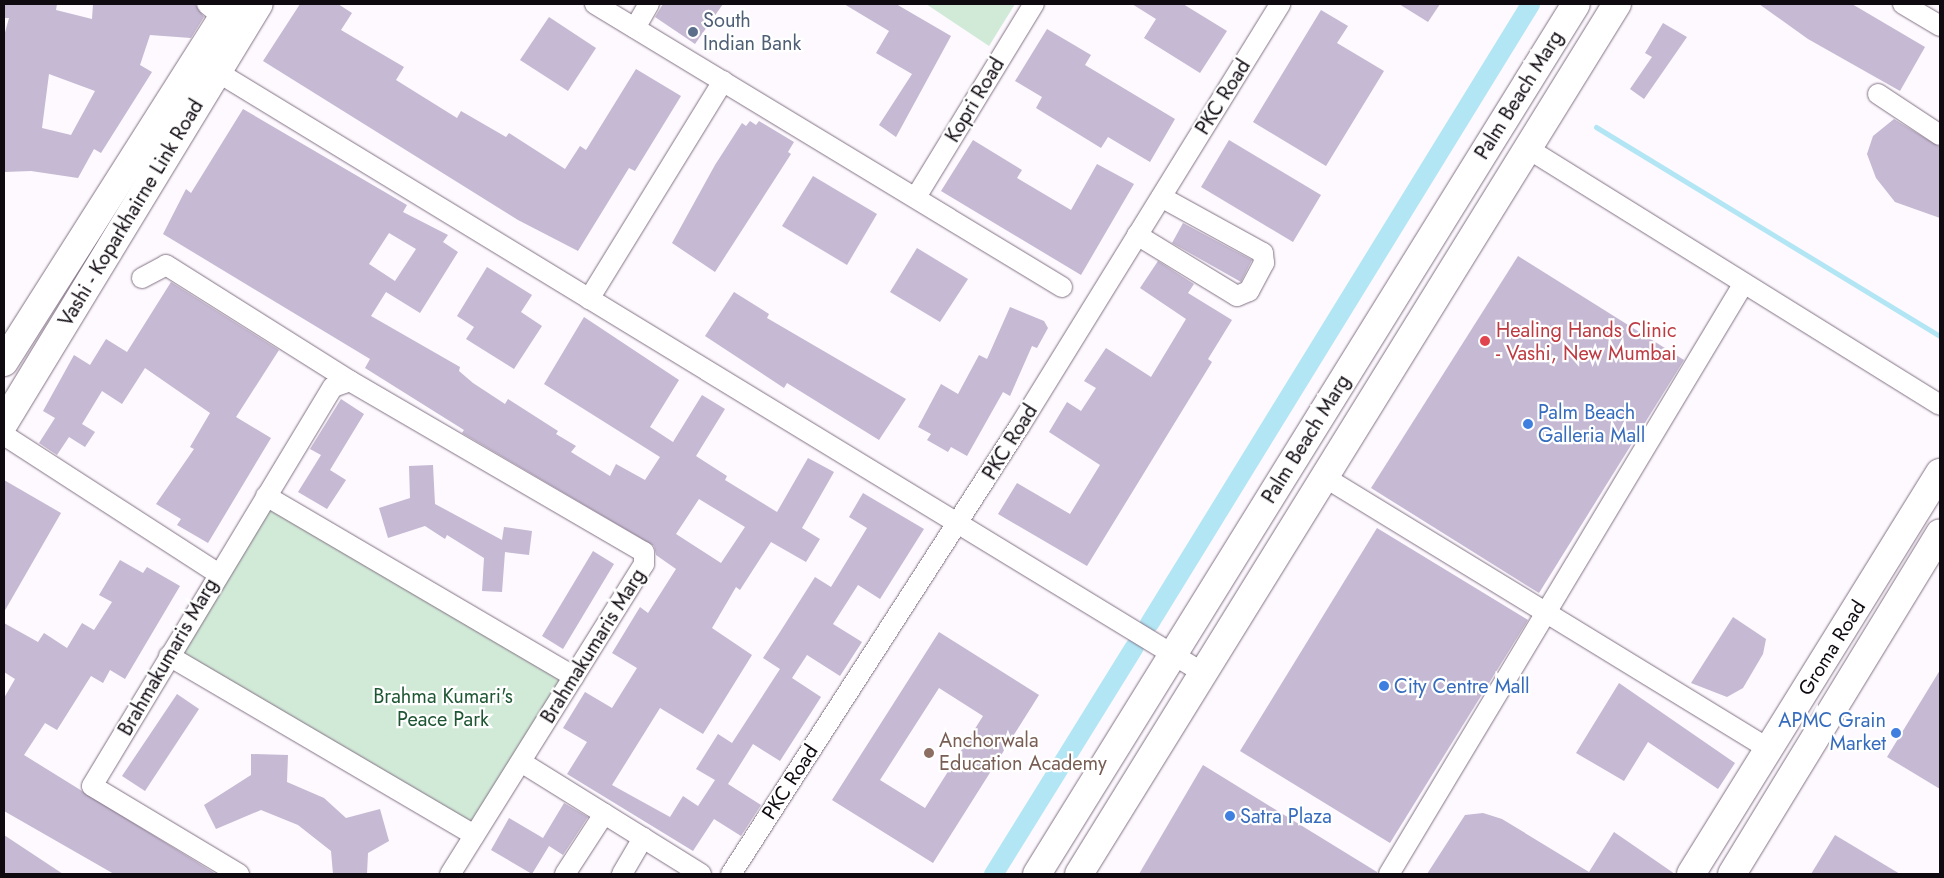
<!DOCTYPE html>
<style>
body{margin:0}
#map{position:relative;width:1944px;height:878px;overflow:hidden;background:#fdf9fe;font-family:Jost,sans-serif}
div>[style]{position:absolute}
.green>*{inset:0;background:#d1ead7}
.stream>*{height:5px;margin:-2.5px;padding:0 2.5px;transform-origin:2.5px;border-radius:2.5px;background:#b2e6f4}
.canal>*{height:19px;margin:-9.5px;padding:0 9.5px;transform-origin:9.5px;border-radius:9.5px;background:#b2e6f4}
.building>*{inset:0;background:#c5b9d3}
.roads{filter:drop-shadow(0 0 1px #837185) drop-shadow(0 0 1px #837185)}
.minor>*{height:20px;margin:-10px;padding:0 10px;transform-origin:10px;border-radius:10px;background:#fff}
.secondary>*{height:28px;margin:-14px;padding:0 14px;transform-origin:14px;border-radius:14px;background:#fff}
.primary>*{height:28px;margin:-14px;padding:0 14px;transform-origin:14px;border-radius:14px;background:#fff}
.dots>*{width:14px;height:14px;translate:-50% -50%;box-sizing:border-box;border:2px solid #fff;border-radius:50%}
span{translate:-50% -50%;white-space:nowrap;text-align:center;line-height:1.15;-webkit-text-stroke:4.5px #fff;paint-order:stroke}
.service-label{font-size:20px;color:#4e5e75}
.left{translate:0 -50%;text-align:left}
.street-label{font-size:20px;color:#0f0910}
.health-label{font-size:20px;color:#be3a42}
.shop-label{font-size:20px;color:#366cbe}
.right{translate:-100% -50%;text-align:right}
.park-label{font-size:20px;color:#1d5632}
.education-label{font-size:20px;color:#785e54}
.frame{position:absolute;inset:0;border:5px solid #0f0910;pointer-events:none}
</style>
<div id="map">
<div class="green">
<i style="clip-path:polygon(926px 4px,1015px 4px,989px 46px)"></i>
<i style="clip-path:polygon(266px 496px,574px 677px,474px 835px,169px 656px)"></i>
</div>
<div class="stream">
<i style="left:1596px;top:127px;width:403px;rotate:31.3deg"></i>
</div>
<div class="canal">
<i style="left:1149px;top:623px;width:727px;rotate:-58.39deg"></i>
<i style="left:993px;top:874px;width:267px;rotate:-58.2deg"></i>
</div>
<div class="building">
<i style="clip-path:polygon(evenodd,4px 4px,57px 4px,56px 10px,92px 19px,93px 4px,195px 4px,204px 17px,191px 38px,150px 35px,140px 65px,152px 72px,101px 153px,94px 149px,78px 178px,31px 171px,4px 172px,4px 36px,9px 18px,4px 18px,4px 4px,49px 74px,95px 91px,71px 135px,42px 128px,49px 74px)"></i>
<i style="clip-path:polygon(300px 4px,338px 4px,352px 13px,341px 30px,404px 67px,396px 80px,457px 118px,461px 111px,506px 137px,509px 133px,565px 169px,580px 146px,586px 150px,636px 69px,681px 96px,635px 171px,629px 168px,578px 251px,518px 220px,263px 61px)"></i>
<i style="clip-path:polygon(663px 4px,723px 4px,695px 44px,655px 17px)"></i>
<i style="clip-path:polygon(844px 4px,896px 4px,951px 36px,896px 137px,879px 125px,912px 74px,876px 53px,889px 31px)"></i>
<i style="clip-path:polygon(1132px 4px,1183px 4px,1227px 31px,1200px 73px,1144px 38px,1156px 19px)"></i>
<i style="clip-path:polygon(1399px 4px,1440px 4px,1428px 22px)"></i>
<i style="clip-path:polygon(1759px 4px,1852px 4px,1925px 47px,1900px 91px,1808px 39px)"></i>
<i style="clip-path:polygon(1321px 10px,1348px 26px,1337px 43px,1384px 71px,1326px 166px,1253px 122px)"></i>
<i style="clip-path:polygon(549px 17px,596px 48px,568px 91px,520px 60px)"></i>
<i style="clip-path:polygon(1663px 23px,1687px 37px,1644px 99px,1630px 89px,1652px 57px,1645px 53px)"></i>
<i style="clip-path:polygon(1047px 29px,1091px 55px,1085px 65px,1175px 119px,1150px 162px,1108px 137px,1101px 148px,1036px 108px,1042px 97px,1015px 81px)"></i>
<i style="clip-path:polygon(evenodd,243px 109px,407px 205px,403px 212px,448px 235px,443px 242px,458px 252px,420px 313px,386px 292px,371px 316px,460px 367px,459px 371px,473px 383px,505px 404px,508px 399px,558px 431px,556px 434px,576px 446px,571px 452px,610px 476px,616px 464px,645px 480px,660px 457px,544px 384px,584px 317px,679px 380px,650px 427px,673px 442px,702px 395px,725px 409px,696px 456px,727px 476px,725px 480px,777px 512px,808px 458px,834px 472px,802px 528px,820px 539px,806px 562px,771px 542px,740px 590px,736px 587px,712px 628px,752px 655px,703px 734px,660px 708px,612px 785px,670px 817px,683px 796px,698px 806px,715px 780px,696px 769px,718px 734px,732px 743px,780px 669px,763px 658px,780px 632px,815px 577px,831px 587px,867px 528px,849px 517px,863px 493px,924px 529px,880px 599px,858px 585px,833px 624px,862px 642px,840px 676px,807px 655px,792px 678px,821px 697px,780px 761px,753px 744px,728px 784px,761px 805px,741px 836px,714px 819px,693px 851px,567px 774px,587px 742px,563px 728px,585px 692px,612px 708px,637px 668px,612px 653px,640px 607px,648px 613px,676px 569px,656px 555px,654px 546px,462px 433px,464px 430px,365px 368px,370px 359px,163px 234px,186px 189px,191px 193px,243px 109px,389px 233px,416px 249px,395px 281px,369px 264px,389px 233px,243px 109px,699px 499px,745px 527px,721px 563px,676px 534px,699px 499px)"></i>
<i style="clip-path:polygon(1894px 119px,1940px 147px,1940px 218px,1895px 202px,1876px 178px,1867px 154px,1873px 136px)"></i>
<i style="clip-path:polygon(750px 121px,756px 125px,759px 121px,794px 142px,788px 152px,791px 154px,715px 272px,672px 243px,715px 165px,742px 123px,746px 126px)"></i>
<i style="clip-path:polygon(973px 140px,1022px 170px,1017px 178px,1071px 210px,1097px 164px,1134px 184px,1081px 275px,941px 191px)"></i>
<i style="clip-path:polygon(1229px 140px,1321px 195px,1293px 242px,1201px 187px)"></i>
<i style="clip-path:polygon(813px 176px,877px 214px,847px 265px,782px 226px)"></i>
<i style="clip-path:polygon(1183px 223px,1252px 260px,1241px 282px,1172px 243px)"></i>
<i style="clip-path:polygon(917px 248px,968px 279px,940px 322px,890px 292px)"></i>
<i style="clip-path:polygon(1518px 256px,1684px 360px,1539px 593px,1371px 488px)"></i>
<i style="clip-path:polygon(1158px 261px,1194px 284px,1188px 293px,1232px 320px,1208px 359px,1212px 362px,1087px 566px,998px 514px,1017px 483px,1070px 514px,1100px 465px,1049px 432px,1067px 402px,1081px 411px,1096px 388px,1084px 381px,1106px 348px,1151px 377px,1186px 319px,1140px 288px)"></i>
<i style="clip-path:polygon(487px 267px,532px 295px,521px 312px,542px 326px,514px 369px,466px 339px,474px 327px,457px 316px)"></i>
<i style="clip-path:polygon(171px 282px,279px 350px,236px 417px,271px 438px,208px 543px,177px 525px,181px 519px,156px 504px,194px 449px,190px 447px,210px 413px,145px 368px,122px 404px,102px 391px,82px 424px,95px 432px,85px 447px,69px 437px,57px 455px,39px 443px,55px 418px,43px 411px,74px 355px,90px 365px,106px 339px,127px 352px)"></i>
<i style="clip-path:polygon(734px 292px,769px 314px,767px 318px,906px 399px,879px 440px,787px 383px,784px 388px,705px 336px)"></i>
<i style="clip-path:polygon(1010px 307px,1044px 321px,1048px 328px,1037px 348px,1032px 346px,1010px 396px,1003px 392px,967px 456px,951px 447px,948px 452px,927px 440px,931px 434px,918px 427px,941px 384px,958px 394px,979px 355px,987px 359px)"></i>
<i style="clip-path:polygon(341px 399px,364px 414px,330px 470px,346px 480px,327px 509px,298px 492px,321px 455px,310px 449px)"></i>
<i style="clip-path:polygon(433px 465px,435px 504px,502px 540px,504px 527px,532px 531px,529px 555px,505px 552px,502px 592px,482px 591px,484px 558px,447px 535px,445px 539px,425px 526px,388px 538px,379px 508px,410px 498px,409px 466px)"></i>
<i style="clip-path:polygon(4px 480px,61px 513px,4px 612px)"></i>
<i style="clip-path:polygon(1377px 528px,1528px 620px,1390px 843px,1240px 751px)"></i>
<i style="clip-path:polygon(593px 551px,614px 564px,563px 649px,542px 636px)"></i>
<i style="clip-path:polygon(120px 560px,143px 573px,147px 567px,180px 586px,125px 679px,110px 670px,103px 683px,91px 676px,57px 730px,45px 723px,24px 755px,216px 874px,114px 874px,4px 811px,4px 698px,15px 679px,4px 672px,4px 623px,38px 642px,44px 633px,67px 648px,82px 623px,94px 630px,112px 602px,99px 595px)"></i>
<i style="clip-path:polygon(1733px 617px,1766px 639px,1763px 654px,1743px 688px,1727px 697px,1691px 683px)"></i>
<i style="clip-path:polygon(evenodd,939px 632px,1039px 695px,933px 863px,832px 800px,939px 632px,939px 688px,983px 716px,925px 808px,880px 780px,939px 688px)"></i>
<i style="clip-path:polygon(1940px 670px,1940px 789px,1887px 757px)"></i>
<i style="clip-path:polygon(1619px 683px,1735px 763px,1718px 789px,1648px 742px,1624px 781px,1576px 753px)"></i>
<i style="clip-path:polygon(177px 694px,199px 709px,145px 791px,122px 776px)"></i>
<i style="clip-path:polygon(251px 754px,288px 755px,287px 782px,324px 798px,346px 818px,380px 809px,389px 841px,368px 853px,367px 874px,333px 874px,331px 851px,298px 825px,261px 810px,216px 829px,204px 805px,251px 775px)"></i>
<i style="clip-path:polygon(1203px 765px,1377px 872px,1377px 874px,1139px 874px)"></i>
<i style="clip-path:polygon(564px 803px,588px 817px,563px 855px,549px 846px,532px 874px,491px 850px,509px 818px,543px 838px)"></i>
<i style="clip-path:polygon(1483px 813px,1502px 819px,1589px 872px,1614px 832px,1675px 874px,1427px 874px,1465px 815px)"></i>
<i style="clip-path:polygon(4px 835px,63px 874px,4px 874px)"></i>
<i style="clip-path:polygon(1835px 835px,1900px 874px,1811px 874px)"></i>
</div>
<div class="roads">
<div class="minor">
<i style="left:207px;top:4px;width:21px;rotate:39deg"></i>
<i style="left:595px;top:4px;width:546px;rotate:31.22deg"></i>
<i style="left:1903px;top:4px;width:43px;rotate:30.7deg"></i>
<i style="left:635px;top:28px;width:28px;rotate:-60deg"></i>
<i style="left:206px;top:65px;width:1170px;rotate:31.37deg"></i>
<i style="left:1878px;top:94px;width:74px;rotate:33.5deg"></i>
<i style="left:1527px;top:148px;width:486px;rotate:31.9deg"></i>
<i style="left:916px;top:197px;width:226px;rotate:-58.6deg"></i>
<i style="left:1137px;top:235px;width:117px;rotate:31.4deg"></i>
<i style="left:1237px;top:296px;width:13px;rotate:-23deg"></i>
<i style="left:1249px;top:291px;width:32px;rotate:-62deg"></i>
<i style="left:1264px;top:263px;width:10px;rotate:-96deg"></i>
<i style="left:1263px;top:253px;width:116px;rotate:-151.2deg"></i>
<i style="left:142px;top:278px;width:27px;rotate:-28deg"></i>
<i style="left:166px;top:265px;width:218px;rotate:32.2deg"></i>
<i style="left:350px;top:381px;width:340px;rotate:30.2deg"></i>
<i style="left:644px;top:552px;width:12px;rotate:90deg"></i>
<i style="left:644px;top:564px;width:366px;rotate:122deg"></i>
<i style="left:589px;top:299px;width:256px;rotate:-58.4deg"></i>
<i style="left:4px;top:435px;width:256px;rotate:32.9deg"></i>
<i style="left:1326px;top:478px;width:519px;rotate:31.46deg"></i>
<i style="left:266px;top:496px;width:357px;rotate:30.4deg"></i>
<i style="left:169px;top:656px;width:354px;rotate:30.4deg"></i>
<i style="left:521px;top:762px;width:212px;rotate:31.9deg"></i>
<i style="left:239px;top:874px;width:171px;rotate:-149.1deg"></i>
<i style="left:92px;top:786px;width:466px;rotate:-58.9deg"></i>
<i style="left:333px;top:387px;width:18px;rotate:-19deg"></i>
<i style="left:565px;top:874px;width:72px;rotate:-57deg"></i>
<i style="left:622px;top:874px;width:42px;rotate:-59.7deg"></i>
<i style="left:731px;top:874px;width:532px;rotate:-57.21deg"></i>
<i style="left:1019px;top:427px;width:497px;rotate:-58.3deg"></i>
<i style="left:1389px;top:874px;width:689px;rotate:-59.01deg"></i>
</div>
<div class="secondary">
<i style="left:4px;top:362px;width:424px;rotate:-57.6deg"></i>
<i style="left:4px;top:423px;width:490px;rotate:-58.7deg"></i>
<i style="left:1691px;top:874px;width:472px;rotate:-58.2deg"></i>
<i style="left:1732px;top:874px;width:399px;rotate:-58.6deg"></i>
</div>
<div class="primary">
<i style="left:1037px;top:874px;width:1023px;rotate:-58.22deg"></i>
<i style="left:1079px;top:874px;width:1023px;rotate:-58.27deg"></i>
</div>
</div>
<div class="dots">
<i style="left:693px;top:32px;background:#5c6f8a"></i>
<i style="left:1485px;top:341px;background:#e0444e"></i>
<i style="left:1528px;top:424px;background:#3f7fe0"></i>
<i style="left:1384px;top:686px;background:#3f7fe0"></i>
<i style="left:1896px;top:733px;background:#3f7fe0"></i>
<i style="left:929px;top:753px;background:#8d6e63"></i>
<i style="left:1230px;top:816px;background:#3f7fe0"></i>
</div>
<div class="service-label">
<span class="left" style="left:703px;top:32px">South<br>Indian Bank</span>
</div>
<div class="street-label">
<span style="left:1519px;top:95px;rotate:-58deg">Palm Beach Marg</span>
<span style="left:1223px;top:97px;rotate:-58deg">PKC Road</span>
<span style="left:975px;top:100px;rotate:-59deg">Kopri Road</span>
<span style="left:131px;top:213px;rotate:-59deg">Vashi - Koparkhairne Link Road</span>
<span style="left:1306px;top:439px;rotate:-58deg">Palm Beach Marg</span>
<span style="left:1010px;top:442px;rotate:-58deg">PKC Road</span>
<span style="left:593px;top:646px;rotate:-58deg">Brahmakumaris Marg</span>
<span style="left:1832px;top:648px;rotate:-58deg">Groma Road</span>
<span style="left:168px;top:657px;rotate:-60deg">Brahmakumaris Marg</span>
<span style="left:790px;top:782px;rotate:-57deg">PKC Road</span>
</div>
<div class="health-label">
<span class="left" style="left:1496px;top:342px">Healing Hands Clinic<br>- Vashi, New Mumbai</span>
</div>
<div class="shop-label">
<span class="left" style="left:1538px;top:424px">Palm Beach<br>Galleria Mall</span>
<span class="left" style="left:1394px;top:686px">City Centre Mall</span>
<span class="right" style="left:1886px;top:732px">APMC Grain<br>Market</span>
<span class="left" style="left:1240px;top:816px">Satra Plaza</span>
</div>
<div class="park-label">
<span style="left:443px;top:708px">Brahma Kumari's<br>Peace Park</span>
</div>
<div class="education-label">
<span class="left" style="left:939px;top:752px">Anchorwala<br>Education Academy</span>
</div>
<div class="frame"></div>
</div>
